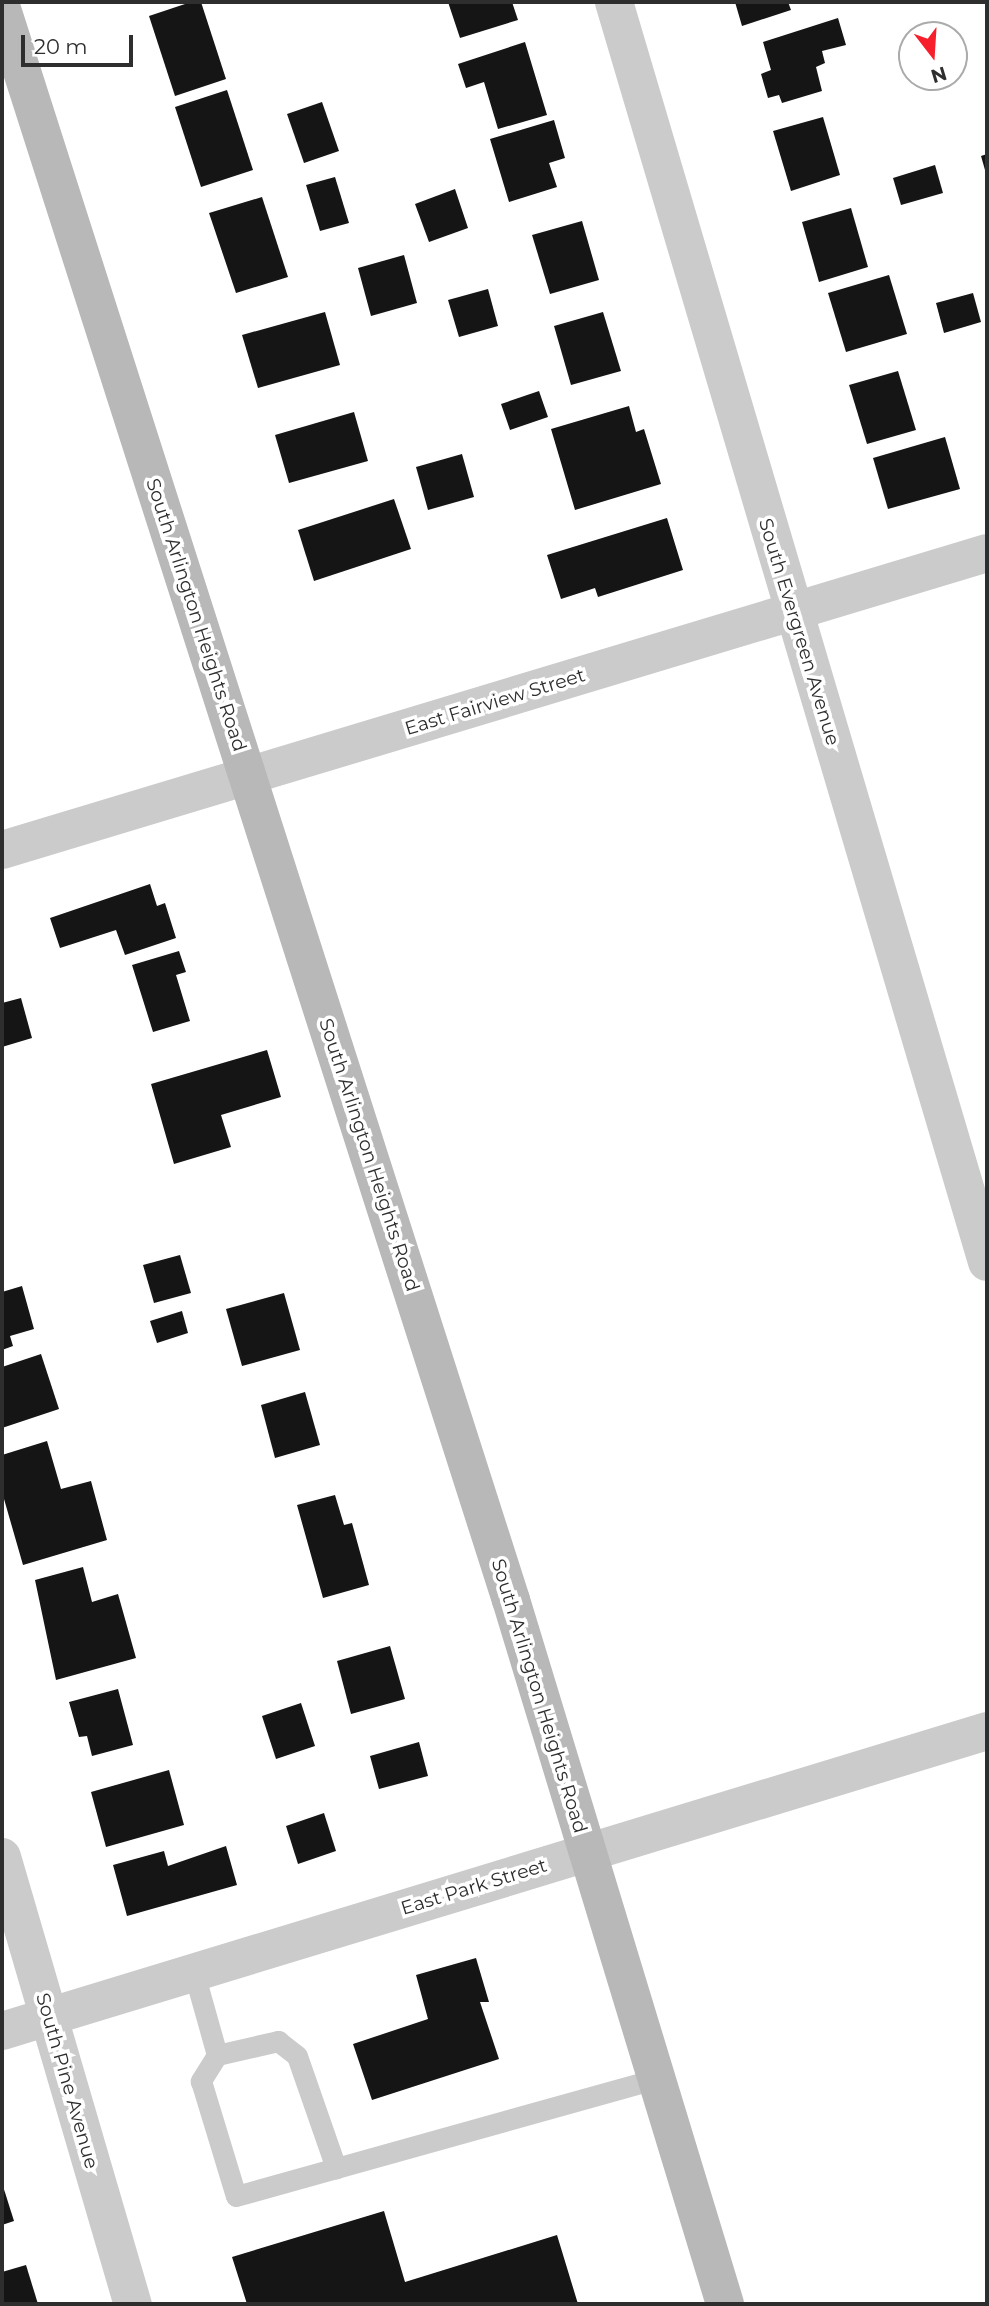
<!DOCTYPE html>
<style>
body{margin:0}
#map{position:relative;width:989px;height:2306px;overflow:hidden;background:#fff;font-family:Montserrat,sans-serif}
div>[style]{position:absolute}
.building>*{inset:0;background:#151515}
.lane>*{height:21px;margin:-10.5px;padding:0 10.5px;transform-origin:10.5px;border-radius:10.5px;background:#cbcbcb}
.street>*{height:38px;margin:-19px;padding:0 19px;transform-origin:19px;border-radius:19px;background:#cbcbcb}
.secondary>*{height:38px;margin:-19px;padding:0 19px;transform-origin:19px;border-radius:19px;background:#b8b8b8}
span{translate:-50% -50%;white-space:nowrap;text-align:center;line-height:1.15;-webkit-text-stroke:7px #fff;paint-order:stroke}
.street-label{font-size:19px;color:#2e2e2e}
.frame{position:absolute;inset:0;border:4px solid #2e2e2e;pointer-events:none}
.north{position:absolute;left:898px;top:21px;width:70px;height:70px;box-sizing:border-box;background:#fff;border:2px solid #ababab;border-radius:50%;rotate:163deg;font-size:19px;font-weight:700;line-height:28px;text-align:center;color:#2e2e2e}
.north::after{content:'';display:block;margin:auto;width:24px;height:32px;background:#f61f2b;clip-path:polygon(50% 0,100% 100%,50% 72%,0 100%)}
.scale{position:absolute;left:21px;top:35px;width:112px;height:32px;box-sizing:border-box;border:4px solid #2e2e2e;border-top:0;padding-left:9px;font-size:21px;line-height:24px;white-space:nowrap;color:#2e2e2e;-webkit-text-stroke:5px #fff;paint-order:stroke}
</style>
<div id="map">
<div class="building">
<i style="clip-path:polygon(191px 2px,201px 2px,226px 79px,175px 96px,149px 16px)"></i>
<i style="clip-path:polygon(448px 2px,512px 2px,518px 20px,460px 38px)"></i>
<i style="clip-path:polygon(735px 2px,788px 2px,791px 10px,742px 26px)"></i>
<i style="clip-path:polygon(838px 18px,846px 45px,822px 51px,825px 63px,816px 67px,822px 91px,782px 103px,779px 95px,768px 98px,761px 74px,771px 70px,763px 42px)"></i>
<i style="clip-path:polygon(525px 42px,547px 115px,498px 129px,484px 82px,466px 88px,458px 64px)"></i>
<i style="clip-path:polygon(227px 90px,253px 170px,201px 187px,175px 107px)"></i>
<i style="clip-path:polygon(322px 102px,339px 151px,304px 163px,287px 114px)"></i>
<i style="clip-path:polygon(823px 117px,840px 175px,791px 191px,773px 131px)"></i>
<i style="clip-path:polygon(554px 120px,565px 158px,549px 163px,557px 187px,509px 202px,490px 139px)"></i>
<i style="clip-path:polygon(987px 154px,987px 177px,981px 156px)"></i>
<i style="clip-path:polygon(935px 165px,943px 193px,901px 205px,893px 178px)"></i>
<i style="clip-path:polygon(335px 177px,349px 223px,320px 231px,306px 185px)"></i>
<i style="clip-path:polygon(455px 189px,468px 228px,429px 242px,415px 204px)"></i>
<i style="clip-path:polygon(262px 197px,288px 277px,236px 293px,209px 213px)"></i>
<i style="clip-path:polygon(851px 208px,868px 267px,819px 282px,802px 222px)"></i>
<i style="clip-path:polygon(582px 221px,599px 280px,550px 294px,532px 235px)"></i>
<i style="clip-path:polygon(404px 255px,417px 303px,371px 316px,358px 268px)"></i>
<i style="clip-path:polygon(889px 275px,907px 334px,846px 352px,828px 293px)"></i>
<i style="clip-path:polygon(488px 289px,498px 326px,459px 337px,448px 300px)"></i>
<i style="clip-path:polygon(973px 293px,981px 322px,944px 333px,936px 303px)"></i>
<i style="clip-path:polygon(325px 312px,340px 365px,258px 388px,242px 335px)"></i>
<i style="clip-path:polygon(603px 312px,621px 371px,571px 385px,554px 326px)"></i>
<i style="clip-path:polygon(898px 371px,916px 430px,867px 444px,849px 385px)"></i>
<i style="clip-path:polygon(539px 391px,548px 417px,510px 430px,501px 404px)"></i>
<i style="clip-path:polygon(629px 406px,636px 432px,644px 429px,661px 484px,575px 510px,551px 429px)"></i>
<i style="clip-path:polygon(354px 412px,368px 461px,289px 483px,275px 435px)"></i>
<i style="clip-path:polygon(945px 437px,960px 489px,888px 509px,873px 458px)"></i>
<i style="clip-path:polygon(462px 454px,474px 497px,428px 510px,416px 467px)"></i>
<i style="clip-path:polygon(394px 499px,411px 549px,314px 581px,298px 530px)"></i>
<i style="clip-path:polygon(667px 518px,683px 570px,598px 597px,595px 588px,561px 599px,547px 555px)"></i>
<i style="clip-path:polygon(150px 884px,157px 906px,165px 903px,176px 938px,125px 955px,116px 930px,60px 948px,50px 918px)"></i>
<i style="clip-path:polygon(179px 951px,186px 972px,176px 975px,190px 1021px,153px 1032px,132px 965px)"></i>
<i style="clip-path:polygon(21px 998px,32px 1038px,2px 1047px,2px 1003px)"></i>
<i style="clip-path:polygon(267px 1050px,281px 1097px,221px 1115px,231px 1147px,174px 1164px,151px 1084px)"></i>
<i style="clip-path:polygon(180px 1255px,191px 1293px,154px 1303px,143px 1265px)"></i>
<i style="clip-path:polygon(22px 1286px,34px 1329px,10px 1336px,13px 1346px,2px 1350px,2px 1292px)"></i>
<i style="clip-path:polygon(284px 1293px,300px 1350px,242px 1366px,226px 1309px)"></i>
<i style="clip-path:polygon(182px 1311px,188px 1333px,157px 1343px,150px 1321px)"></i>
<i style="clip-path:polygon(41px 1354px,59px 1409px,2px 1428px,2px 1367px)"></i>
<i style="clip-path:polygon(305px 1392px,320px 1445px,275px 1458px,261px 1405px)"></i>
<i style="clip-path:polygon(47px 1441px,61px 1489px,91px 1481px,107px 1540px,23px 1565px,2px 1492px,2px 1455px)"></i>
<i style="clip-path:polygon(335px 1495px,344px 1525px,352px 1523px,369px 1585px,323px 1598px,297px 1505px)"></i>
<i style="clip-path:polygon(83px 1567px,92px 1602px,118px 1594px,136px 1658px,56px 1680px,35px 1580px)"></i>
<i style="clip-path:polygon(390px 1646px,405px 1699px,351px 1714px,337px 1661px)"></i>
<i style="clip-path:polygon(118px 1689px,133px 1745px,92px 1756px,87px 1736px,79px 1737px,69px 1702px)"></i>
<i style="clip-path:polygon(301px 1703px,315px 1746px,276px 1759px,262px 1716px)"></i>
<i style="clip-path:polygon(419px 1742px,428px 1776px,379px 1789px,370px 1756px)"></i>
<i style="clip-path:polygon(169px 1770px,184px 1825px,106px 1847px,91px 1792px)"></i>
<i style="clip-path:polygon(324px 1813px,336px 1851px,298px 1864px,286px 1826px)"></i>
<i style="clip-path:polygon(226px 1846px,237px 1885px,127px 1916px,113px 1865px,164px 1851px,168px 1866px)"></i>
<i style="clip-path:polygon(476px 1958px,489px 2002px,480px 2002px,499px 2059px,372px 2100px,353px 2044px,428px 2019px,416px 1975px)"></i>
<i style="clip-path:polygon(2px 2183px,14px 2221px,2px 2225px)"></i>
<i style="clip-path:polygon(384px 2211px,405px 2282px,557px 2235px,578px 2304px,247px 2304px,232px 2257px)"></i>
<i style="clip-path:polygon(26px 2265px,38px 2304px,2px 2304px,2px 2272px)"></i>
</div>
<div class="lane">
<i style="left:194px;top:1973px;width:85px;rotate:74.3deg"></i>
<i style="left:217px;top:2055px;width:31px;rotate:122deg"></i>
<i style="left:201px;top:2081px;width:120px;rotate:73.1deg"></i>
<i style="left:236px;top:2196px;width:436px;rotate:-15.6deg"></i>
<i style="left:217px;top:2055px;width:63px;rotate:-12.9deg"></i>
<i style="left:278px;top:2041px;width:24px;rotate:38deg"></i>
<i style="left:297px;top:2056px;width:119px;rotate:70.8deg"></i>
</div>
<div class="street">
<i style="left:614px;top:2px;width:1314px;rotate:73.51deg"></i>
<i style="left:2px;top:850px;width:1029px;rotate:-16.78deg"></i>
<i style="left:2px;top:1857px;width:466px;rotate:73.7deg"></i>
<i style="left:2px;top:2031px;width:1030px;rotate:-16.94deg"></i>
</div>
<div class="secondary">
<i style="left:2px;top:9px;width:1670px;rotate:72.26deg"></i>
<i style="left:511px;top:1600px;width:736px;rotate:73.09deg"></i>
</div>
<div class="street-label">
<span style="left:196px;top:615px;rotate:72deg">South Arlington Heights Road</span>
<span style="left:799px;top:632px;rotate:73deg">South Evergreen Avenue</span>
<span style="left:495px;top:702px;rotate:-17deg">East Fairview Street</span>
<span style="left:369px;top:1155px;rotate:72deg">South Arlington Heights Road</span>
<span style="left:539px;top:1696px;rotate:73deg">South Arlington Heights Road</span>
<span style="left:474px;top:1887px;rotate:-17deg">East Park Street</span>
<span style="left:67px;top:2081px;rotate:74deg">South Pine Avenue</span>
</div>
<div class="frame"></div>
<div class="north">N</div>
<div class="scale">20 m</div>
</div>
